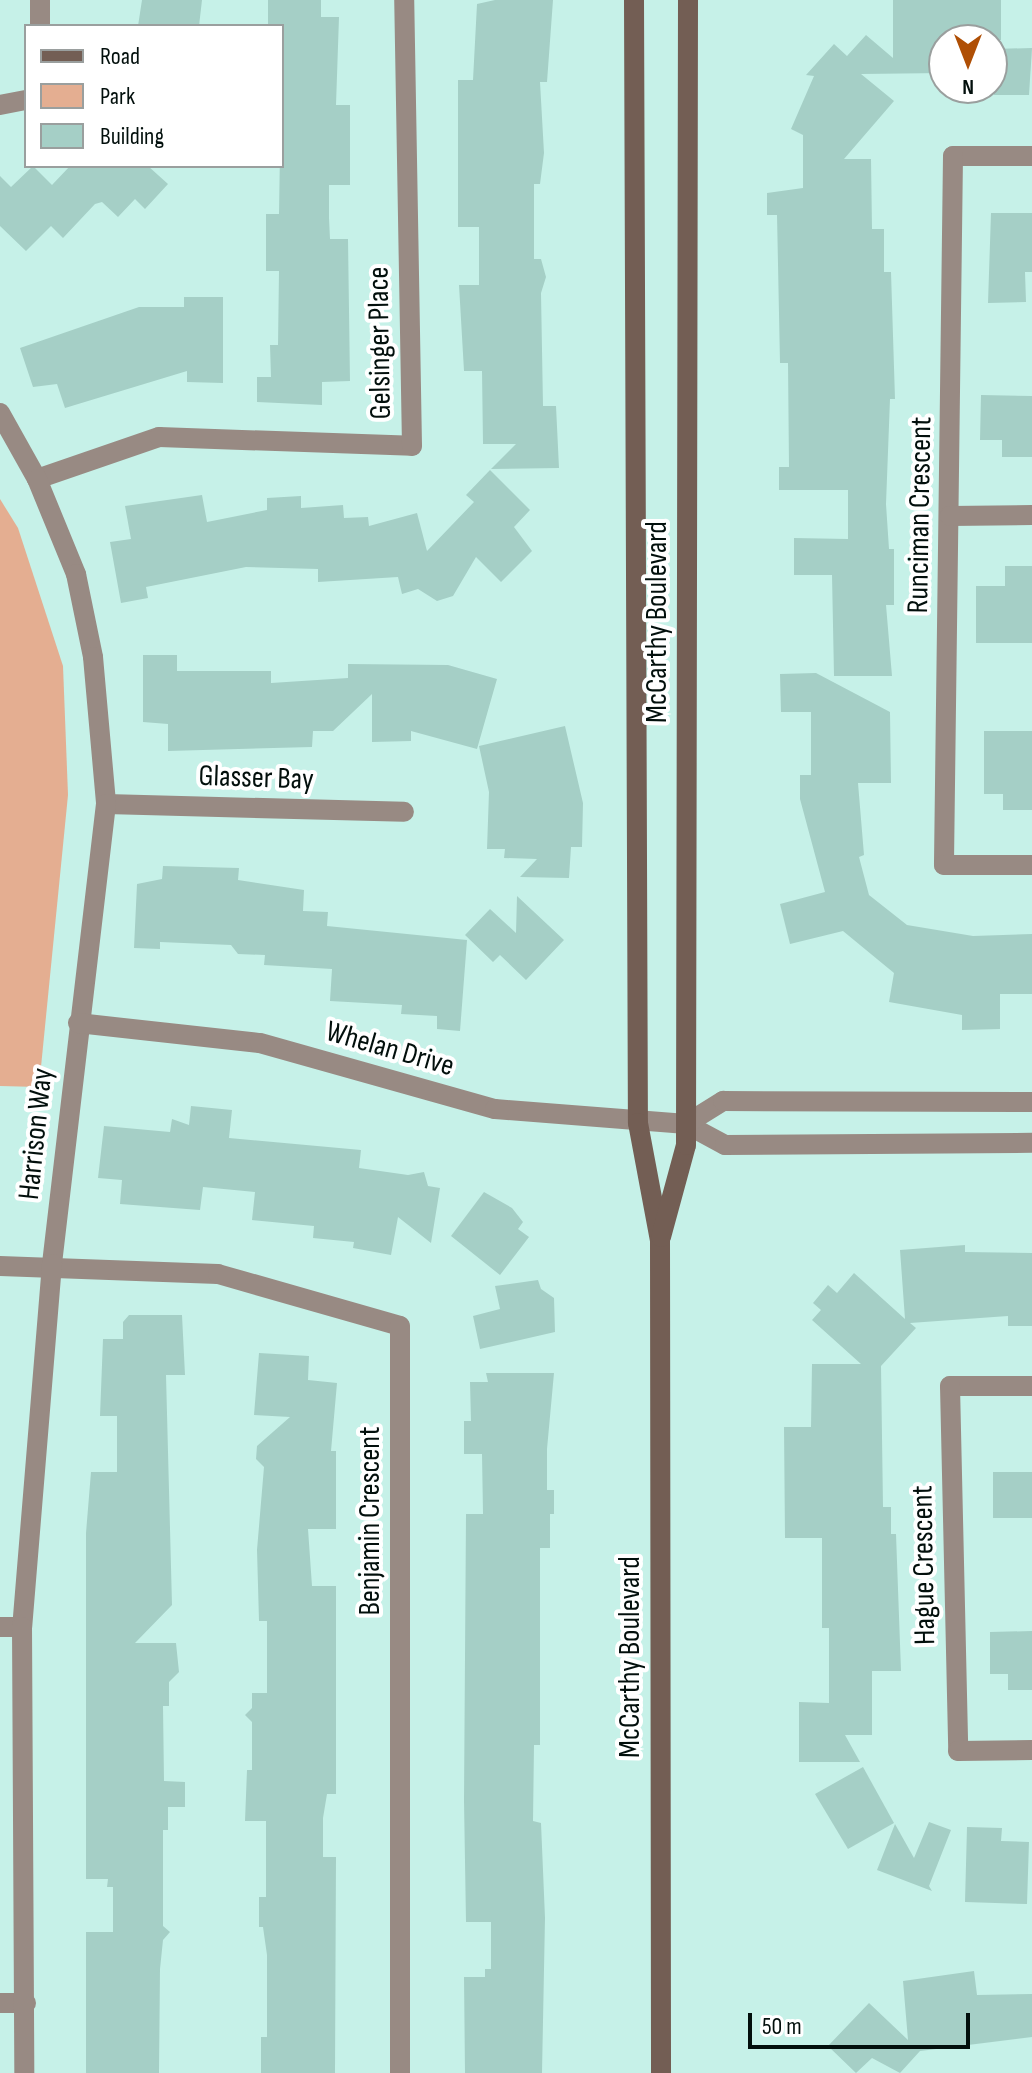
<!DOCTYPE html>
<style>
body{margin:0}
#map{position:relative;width:1032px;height:2073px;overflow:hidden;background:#c6f1e8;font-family:"Sofia Sans Condensed",sans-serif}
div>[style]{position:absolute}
.green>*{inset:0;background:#e4ae91}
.building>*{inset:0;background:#a5cfc6}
.minor>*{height:20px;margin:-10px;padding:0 10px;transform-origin:10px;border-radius:10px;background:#988a83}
.tertiary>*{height:20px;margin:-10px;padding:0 10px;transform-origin:10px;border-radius:10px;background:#988a83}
.secondary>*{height:20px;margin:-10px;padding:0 10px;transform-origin:10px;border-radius:10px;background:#735e54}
span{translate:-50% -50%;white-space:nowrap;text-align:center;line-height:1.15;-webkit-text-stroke:8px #fff;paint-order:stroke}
.street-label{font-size:30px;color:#020f0c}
.legend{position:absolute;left:24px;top:24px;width:260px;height:144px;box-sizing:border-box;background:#fff;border:2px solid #9a9f9e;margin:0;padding:10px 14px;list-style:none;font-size:24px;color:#020f0c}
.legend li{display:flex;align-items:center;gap:16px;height:40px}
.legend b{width:40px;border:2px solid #9a9f9e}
.north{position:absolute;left:928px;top:24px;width:80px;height:80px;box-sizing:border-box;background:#fff;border:2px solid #9a9f9e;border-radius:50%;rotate:180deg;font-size:22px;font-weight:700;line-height:32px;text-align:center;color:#020f0c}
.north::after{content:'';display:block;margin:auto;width:28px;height:36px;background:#af4f05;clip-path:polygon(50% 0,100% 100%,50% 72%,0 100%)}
.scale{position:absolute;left:748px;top:2013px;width:222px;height:36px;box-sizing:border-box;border:4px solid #020f0c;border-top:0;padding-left:10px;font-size:24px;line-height:28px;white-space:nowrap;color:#020f0c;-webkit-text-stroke:6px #fff;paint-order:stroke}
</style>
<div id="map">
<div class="green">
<i style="clip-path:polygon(0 499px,18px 528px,63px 666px,68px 795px,39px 1087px,0 1086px)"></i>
</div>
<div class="building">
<i style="clip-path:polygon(142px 0,202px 0,199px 26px,138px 26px)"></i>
<i style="clip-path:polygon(268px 0,321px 0,321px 17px,339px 17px,336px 105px,350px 105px,350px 185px,329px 185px,329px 218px,330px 239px,348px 239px,350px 381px,322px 382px,322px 405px,257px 402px,257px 377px,271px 377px,270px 345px,278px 345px,279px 271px,266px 271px,266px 214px,279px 214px,282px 26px,268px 26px)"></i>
<i style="clip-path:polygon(495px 0,553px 0,547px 82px,540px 82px,544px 153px,540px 184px,534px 184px,534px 259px,541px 259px,546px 277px,541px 293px,543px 406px,556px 406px,559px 468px,491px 469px,516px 444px,483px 444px,482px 371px,464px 371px,459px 285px,479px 285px,479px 227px,458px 227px,458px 80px,473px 80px,477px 4px)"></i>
<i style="clip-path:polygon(893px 0,1001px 0,1001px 40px,944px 40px,944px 73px,861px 74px,894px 101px,844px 159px,871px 159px,872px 229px,884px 229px,884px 272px,891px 272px,895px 399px,890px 399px,886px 504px,889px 549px,894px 549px,894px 605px,886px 605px,892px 676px,834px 676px,832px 575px,794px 575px,794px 538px,848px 539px,848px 490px,779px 490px,779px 467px,789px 467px,788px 363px,780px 363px,777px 215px,767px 215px,767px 193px,803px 188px,803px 135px,791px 129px,814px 76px,806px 75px,834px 44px,847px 56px,866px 35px,893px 58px)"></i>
<i style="clip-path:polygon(1032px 48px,1029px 95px,994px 95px,994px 49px)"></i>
<i style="clip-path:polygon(33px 166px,52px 185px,70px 166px,148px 166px,168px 184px,145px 209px,135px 199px,118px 217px,102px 202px,95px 204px,63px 238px,51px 226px,26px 251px,0 226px,0 176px,11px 187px)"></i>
<i style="clip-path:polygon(991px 213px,1032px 213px,1032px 272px,1025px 272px,1026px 302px,988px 303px)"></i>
<i style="clip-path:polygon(184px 297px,223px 297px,223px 383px,187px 382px,187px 371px,65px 408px,57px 384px,33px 387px,20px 348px,139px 307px,184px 307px)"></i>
<i style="clip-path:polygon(981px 395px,1032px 396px,1032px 457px,1002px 457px,1002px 440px,980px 440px)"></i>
<i style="clip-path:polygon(490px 470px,530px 510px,514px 527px,532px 551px,501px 582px,476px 557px,453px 596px,437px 601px,418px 589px,402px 594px,398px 577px,318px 582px,318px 569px,246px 567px,146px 587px,148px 598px,121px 603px,110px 542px,131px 539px,125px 506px,202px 495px,207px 522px,267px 510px,267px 498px,301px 496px,301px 508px,343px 505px,344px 518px,368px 517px,369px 526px,417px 513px,427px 551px,474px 502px,466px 495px)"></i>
<i style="clip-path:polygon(1005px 566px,1032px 566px,1032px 643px,976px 643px,976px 586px,1005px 586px)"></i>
<i style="clip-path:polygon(143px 655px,177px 655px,177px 671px,271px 671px,271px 683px,348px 678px,348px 664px,448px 665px,497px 679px,477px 749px,411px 731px,411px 741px,372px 742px,372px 694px,333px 731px,313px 731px,312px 747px,168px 751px,168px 724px,143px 722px)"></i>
<i style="clip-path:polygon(816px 673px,890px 712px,891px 783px,858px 783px,864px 855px,859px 857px,869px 895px,907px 925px,973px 936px,1032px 934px,1032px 994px,1000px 994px,1000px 1029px,962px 1030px,962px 1015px,889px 1002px,894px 973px,843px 931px,790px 944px,780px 904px,825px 892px,800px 799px,800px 775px,811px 775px,811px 712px,781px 712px,780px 674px)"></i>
<i style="clip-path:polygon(565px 726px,583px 803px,582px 847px,571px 847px,569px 878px,520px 877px,537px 859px,504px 858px,505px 849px,487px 849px,489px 792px,479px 746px)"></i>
<i style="clip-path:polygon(984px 731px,1032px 731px,1032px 810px,1003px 810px,1003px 794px,984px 794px)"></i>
<i style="clip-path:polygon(163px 866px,239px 868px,238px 880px,304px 890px,303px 911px,328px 912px,327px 926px,467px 940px,460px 1031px,437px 1029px,437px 1016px,401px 1014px,402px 1005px,330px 1001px,332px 969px,264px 965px,265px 955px,238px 954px,231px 945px,160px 942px,160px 949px,134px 948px,137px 884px,162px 879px)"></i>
<i style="clip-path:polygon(517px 896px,564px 940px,526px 980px,500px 955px,493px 962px,465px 935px,490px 909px,516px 933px)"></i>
<i style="clip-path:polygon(191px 1106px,232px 1110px,229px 1138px,361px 1150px,359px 1168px,408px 1175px,424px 1172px,428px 1186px,440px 1188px,431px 1243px,398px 1217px,391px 1255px,353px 1248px,354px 1242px,313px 1238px,314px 1226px,252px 1220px,255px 1192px,203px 1187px,200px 1210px,120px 1204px,122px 1180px,98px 1178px,104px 1126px,170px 1132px,172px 1119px,189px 1125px)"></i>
<i style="clip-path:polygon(484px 1192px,512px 1208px,523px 1222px,518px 1229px,529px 1237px,500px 1275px,451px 1236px)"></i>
<i style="clip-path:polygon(965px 1245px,965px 1252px,1032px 1253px,1032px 1326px,1008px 1326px,1008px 1316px,910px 1323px,916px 1328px,881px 1366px,883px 1507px,891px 1507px,891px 1534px,896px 1534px,901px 1671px,872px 1671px,872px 1735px,845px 1735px,860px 1762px,799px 1762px,799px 1702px,829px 1703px,829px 1628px,822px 1628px,822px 1538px,785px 1538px,784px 1427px,811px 1427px,812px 1364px,861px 1364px,812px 1320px,821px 1310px,813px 1303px,828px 1285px,837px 1293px,854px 1273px,905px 1319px,900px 1250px)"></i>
<i style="clip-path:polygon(538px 1280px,541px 1289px,554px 1298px,555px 1332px,480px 1349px,473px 1316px,500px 1309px,495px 1286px)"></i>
<i style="clip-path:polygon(129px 1315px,182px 1315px,185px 1375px,166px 1375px,172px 1605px,135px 1643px,176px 1643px,179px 1672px,169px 1682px,169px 1706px,163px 1706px,164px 1781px,185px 1782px,185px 1807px,168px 1807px,168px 1830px,163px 1830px,163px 1926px,170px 1932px,163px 1940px,160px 1969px,159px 2073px,86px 2073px,86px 1932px,113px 1932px,113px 1887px,107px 1887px,108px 1879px,86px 1879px,86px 1533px,91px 1472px,117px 1472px,117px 1416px,100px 1416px,103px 1339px,123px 1339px,123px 1322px)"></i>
<i style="clip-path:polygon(259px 1353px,309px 1356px,308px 1380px,337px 1383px,331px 1451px,336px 1451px,336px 1529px,308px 1529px,312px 1586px,336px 1586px,336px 1794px,327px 1794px,323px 1818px,323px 1857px,336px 1857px,335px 2073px,261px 2073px,261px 2037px,267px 2037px,267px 1955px,263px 1927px,259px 1927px,259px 1897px,266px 1897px,266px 1821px,245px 1821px,247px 1770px,252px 1770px,252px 1722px,245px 1715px,252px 1708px,252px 1693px,267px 1693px,267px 1621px,259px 1621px,257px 1550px,264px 1467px,256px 1459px,257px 1446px,290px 1417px,254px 1415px)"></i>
<i style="clip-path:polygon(486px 1373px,554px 1373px,547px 1449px,547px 1490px,554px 1490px,554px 1514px,550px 1514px,550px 1548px,540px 1548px,540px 1745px,534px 1745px,533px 1821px,541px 1823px,545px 1918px,542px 2073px,465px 2073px,464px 1977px,485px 1977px,485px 1969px,491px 1969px,491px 1922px,466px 1922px,464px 1801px,466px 1514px,483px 1514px,482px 1454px,464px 1454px,464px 1421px,471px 1421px,470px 1382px,488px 1382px)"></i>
<i style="clip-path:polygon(993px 1472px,1032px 1472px,1032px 1518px,993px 1518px)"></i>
<i style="clip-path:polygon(1032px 1631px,1032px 1690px,1008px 1690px,1008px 1674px,990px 1674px,990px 1632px)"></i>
<i style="clip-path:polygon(863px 1767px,894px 1823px,848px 1849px,815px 1794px)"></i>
<i style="clip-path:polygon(929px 1822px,951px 1830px,929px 1886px,932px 1891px,877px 1870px,895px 1824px,914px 1858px)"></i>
<i style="clip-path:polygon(967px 1827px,1002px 1828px,1001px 1841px,1029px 1842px,1027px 1904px,965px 1902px)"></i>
<i style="clip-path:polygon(974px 1971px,977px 1995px,1032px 1994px,1032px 2037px,920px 2051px,900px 2073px,872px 2058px,856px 2073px,828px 2046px,869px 2003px,908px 2040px,903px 1981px)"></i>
</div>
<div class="minor">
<i style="left:40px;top:0;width:26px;rotate:90deg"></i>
<i style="left:0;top:105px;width:26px;rotate:-11deg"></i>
<i style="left:1032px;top:156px;width:79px;rotate:180deg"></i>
<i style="left:953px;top:156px;width:709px;rotate:90.73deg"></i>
<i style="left:944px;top:865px;width:88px"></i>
<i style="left:37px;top:479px;width:129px;rotate:-19deg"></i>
<i style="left:159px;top:437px;width:253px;rotate:2deg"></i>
<i style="left:412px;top:446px;width:446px;rotate:-91deg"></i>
<i style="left:950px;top:516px;width:82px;rotate:-0.7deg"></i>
<i style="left:106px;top:804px;width:298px;rotate:1.5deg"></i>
<i style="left:0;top:1266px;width:218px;rotate:2.1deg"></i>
<i style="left:218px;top:1274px;width:189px;rotate:15.9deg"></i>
<i style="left:400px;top:1326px;width:747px;rotate:90deg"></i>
<i style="left:1032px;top:1386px;width:82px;rotate:180deg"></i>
<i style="left:950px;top:1386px;width:365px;rotate:88.7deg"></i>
<i style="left:958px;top:1751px;width:74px;rotate:-0.8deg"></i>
<i style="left:0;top:1627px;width:22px"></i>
<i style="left:0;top:2003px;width:26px"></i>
</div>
<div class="tertiary">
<i style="left:0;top:413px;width:76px;rotate:60.7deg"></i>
<i style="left:37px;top:479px;width:103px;rotate:67.7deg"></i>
<i style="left:76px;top:574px;width:85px;rotate:78.4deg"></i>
<i style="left:93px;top:657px;width:148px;rotate:84.9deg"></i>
<i style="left:106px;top:804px;width:463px;rotate:96.7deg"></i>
<i style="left:52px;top:1264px;width:364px;rotate:94.7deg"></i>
<i style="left:22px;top:1627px;width:446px;rotate:89.7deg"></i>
<i style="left:78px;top:1023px;width:183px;rotate:6.3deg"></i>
<i style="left:260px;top:1043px;width:244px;rotate:15.7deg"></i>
<i style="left:495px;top:1109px;width:192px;rotate:4.5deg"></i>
<i style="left:686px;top:1124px;width:44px;rotate:28.3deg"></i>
<i style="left:725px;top:1145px;width:307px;rotate:-0.4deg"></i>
<i style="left:686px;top:1124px;width:44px;rotate:-31.9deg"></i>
<i style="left:723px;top:1101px;width:309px;rotate:0.2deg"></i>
</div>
<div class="secondary">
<i style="left:634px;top:0;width:1123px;rotate:89.8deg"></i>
<i style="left:638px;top:1123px;width:120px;rotate:79.4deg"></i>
<i style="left:660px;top:1241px;width:832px;rotate:89.93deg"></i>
<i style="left:661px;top:1237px;width:95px;rotate:-74.8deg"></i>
<i style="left:686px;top:1145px;width:1145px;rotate:-89.9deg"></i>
</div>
<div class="street-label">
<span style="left:380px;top:343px;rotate:-91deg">Gelsinger Place</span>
<span style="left:920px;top:515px;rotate:-89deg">Runciman Crescent</span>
<span style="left:657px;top:622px;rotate:-90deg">McCarthy Boulevard</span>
<span style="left:256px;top:778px;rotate:2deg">Glasser Bay</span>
<span style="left:390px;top:1049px;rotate:16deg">Whelan Drive</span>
<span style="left:36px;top:1134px;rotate:-84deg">Harrison Way</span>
<span style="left:370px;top:1521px;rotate:-90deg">Benjamin Crescent</span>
<span style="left:924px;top:1565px;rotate:-91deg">Hague Crescent</span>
<span style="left:630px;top:1657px;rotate:-90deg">McCarthy Boulevard</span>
</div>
<ul class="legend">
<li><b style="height:10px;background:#735e54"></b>Road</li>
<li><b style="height:22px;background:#e4ae91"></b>Park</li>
<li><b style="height:22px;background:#a5cfc6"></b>Building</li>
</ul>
<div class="north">N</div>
<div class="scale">50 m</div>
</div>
